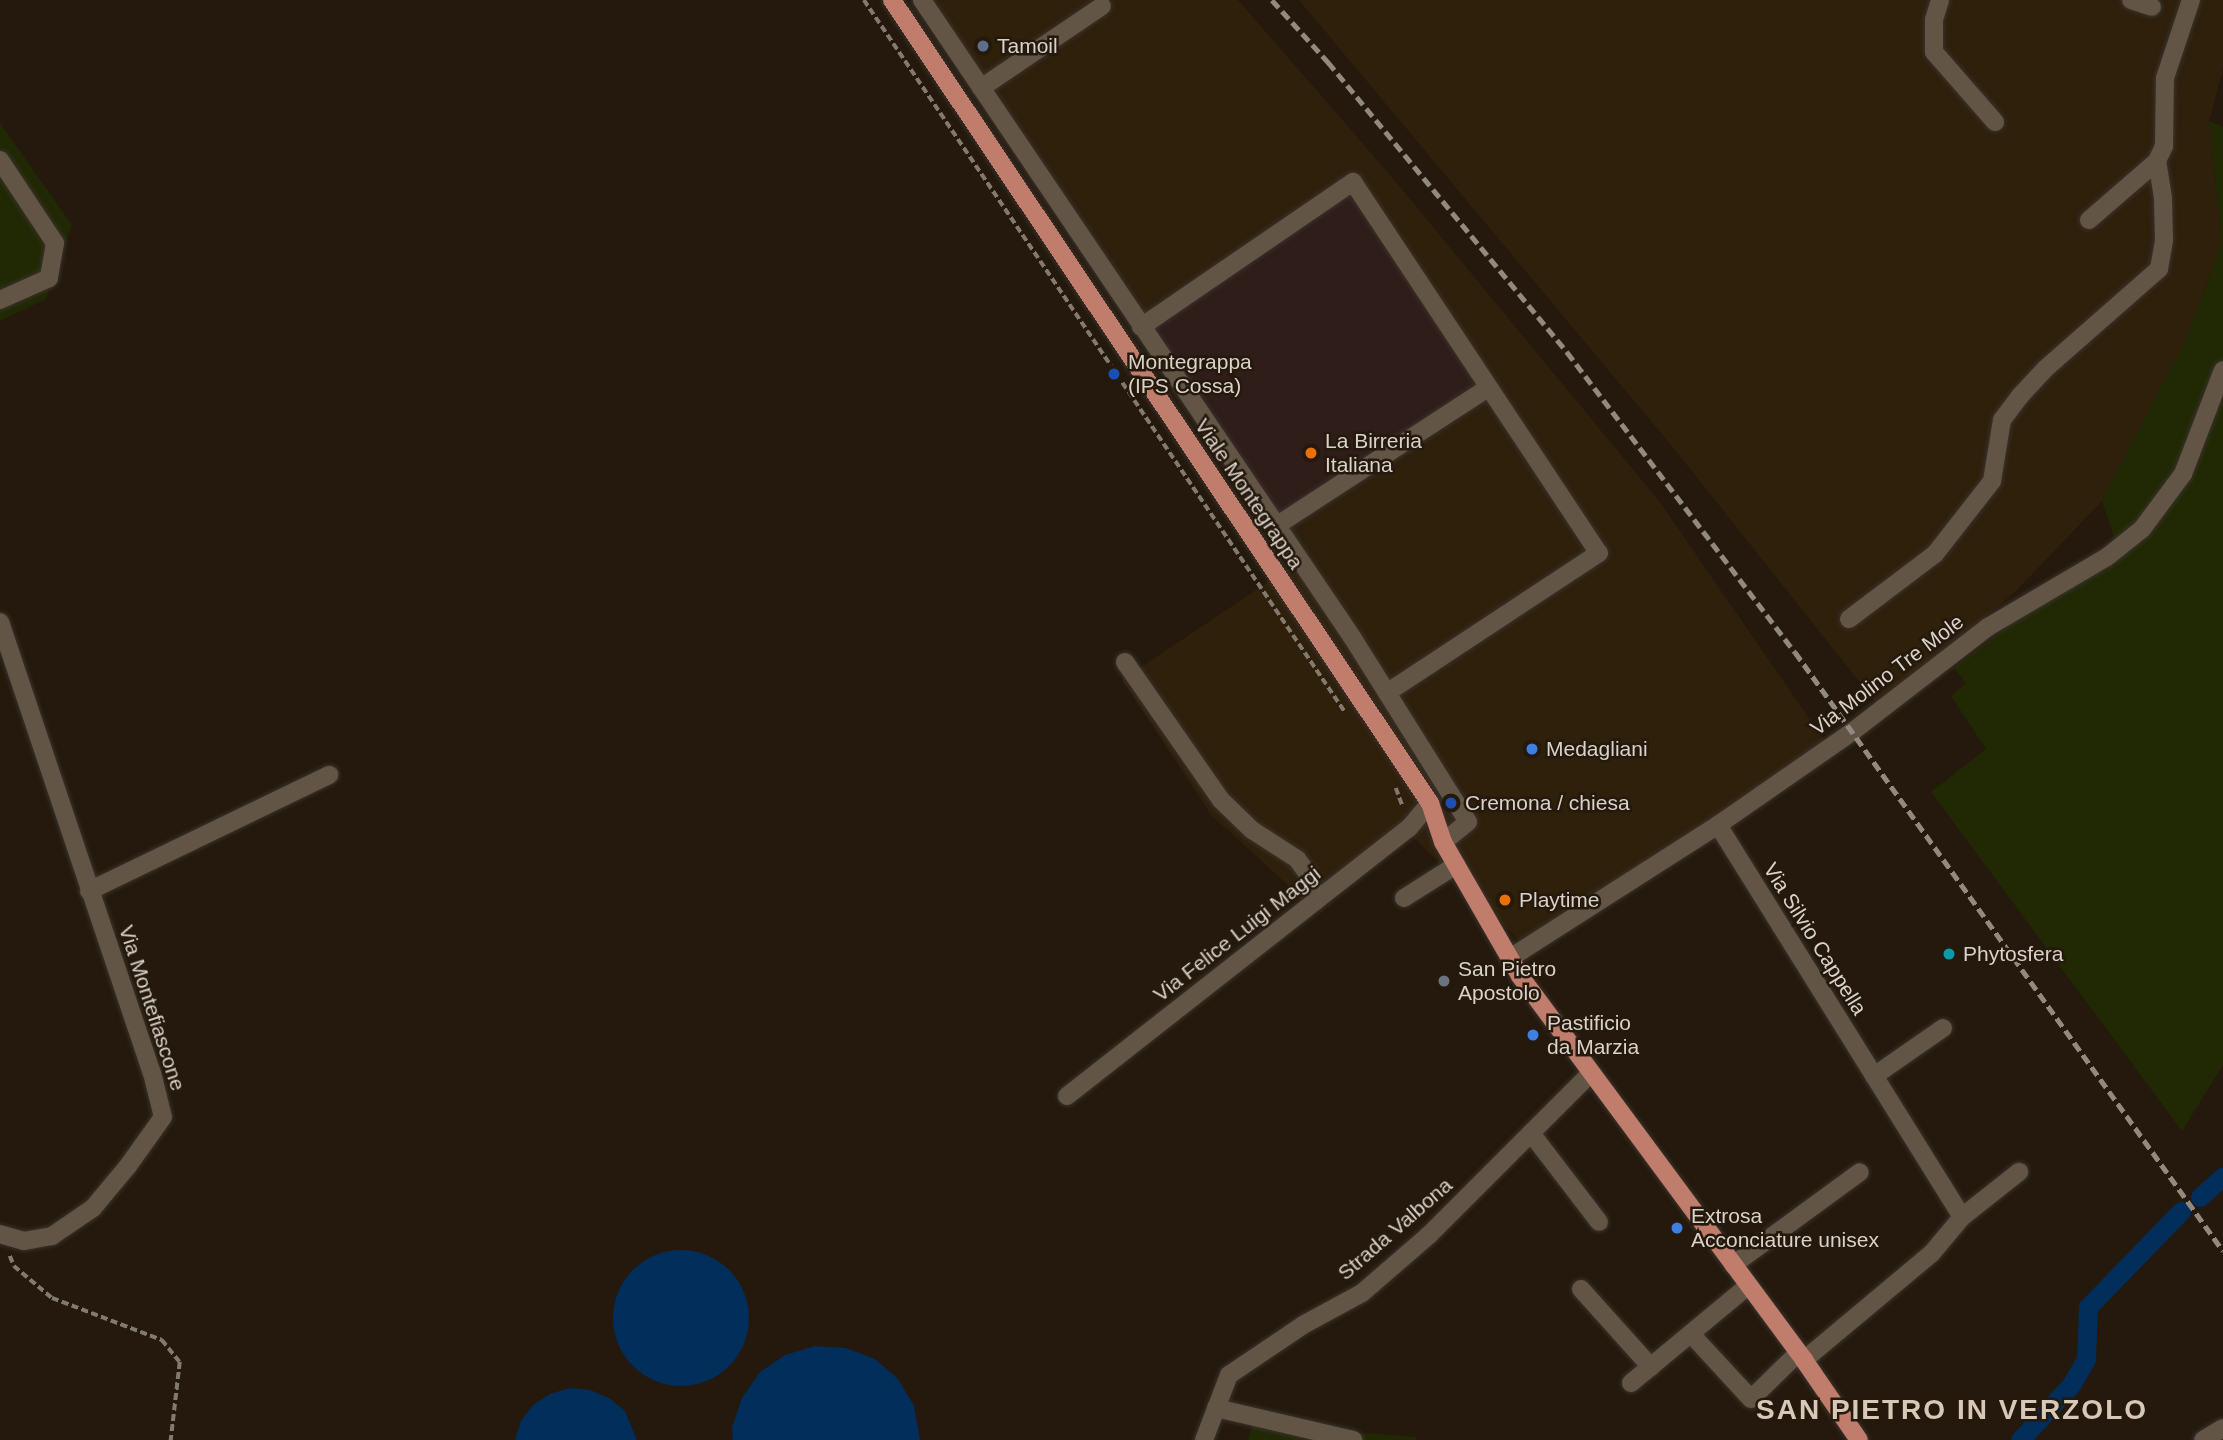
<!DOCTYPE html>
<style>
body{margin:0}
#map{position:relative;width:2223px;height:1440px;overflow:hidden;background:#24190c;font-family:Arial,sans-serif}
div>[style]{position:absolute}
.built>*{inset:0;background:#2f200c}
.education>*{inset:0;background:#2f1d1a}
.green>*{inset:0;background:#212904}
.water>*{inset:0;background:#012e5a}
.round{border-radius:50%}
.canal>*{height:19px;margin:-9.5px;padding:0 9.5px;transform-origin:9.5px;border-radius:9.5px;background:#012e5a}
.path>*{height:3.5px;margin-top:-1.75px;transform-origin:0;background:repeating-linear-gradient(90deg,#837a6f 0 7px,transparent 0 10.5px)}
.roads{filter:drop-shadow(0 0 2px #3a322c) drop-shadow(0 0 2px #3a322c)}
.minor>*{height:18px;margin:-9px;padding:0 9px;transform-origin:9px;border-radius:9px;background:#625546}
.major>*{height:18px;margin:-9px;padding:0 9px;transform-origin:9px;border-radius:9px;background:#c07d6b}
.rail>*{height:5px;margin-top:-2.5px;transform-origin:0;background:repeating-linear-gradient(90deg,#928a7f 0 10px,transparent 0 15px)}
.dots>*{width:19px;height:19px;translate:-50% -50%;box-sizing:border-box;border:4px solid #24190c;border-radius:50%}
span{translate:-50% -50%;white-space:nowrap;text-align:center;line-height:1.15;-webkit-text-stroke:5px #24190c;paint-order:stroke}
.poi-label{font-size:21px;color:#d9d2c9}
.left{translate:0 -50%;text-align:left}
.street-label{font-size:21px;color:#d9d2c9}
.district-label{font-size:28px;color:#d8c8b7;font-weight:700;letter-spacing:2px}
</style>
<div id="map">
<div class="built">
<i style="clip-path:polygon(930px 0,1238px 0,1391px 176px,1659px 501px,1824px 740px,1702px 831px,1524px 945px,1412px 836px,1312px 915px,1288px 885px,1211px 815px,1122px 680px,1308px 555px,1143px 319px)"></i>
<i style="clip-path:polygon(1299px 0,2223px 0,2223px 69px,2209px 121px,2222px 241px,2188px 335px,2102px 501px,2014px 593px,1878px 705px,1671px 445px)"></i>
</div>
<div class="education">
<i style="clip-path:polygon(1358px 174px,1494px 383px,1281px 514px,1143px 319px)"></i>
</div>
<div class="green">
<i style="clip-path:polygon(2209px 121px,2223px 127px,2223px 1065px,2182px 1131px,1931px 792px,1986px 749px,1951px 696px,1966px 683px,1954px 668px,2028px 611px,2121px 557px,2102px 501px,2188px 335px,2222px 241px)"></i>
<i style="clip-path:polygon(0 123px,72px 225px,46px 299px,0 321px)"></i>
<i style="clip-path:polygon(1253px 1424px,1415px 1437px,1417px 1440px,1248px 1440px)"></i>
</div>
<div class="water">
<i class="round" style="left:613px;top:1250px;width:136px;height:136px"></i>
<i style="clip-path:polygon(815px 1346px,846px 1348px,875px 1359px,898px 1379px,914px 1406px,920px 1440px,733px 1440px,732px 1427px,742px 1398px,760px 1372px,785px 1355px)"></i>
<i style="clip-path:polygon(570px 1388px,590px 1390px,609px 1398px,625px 1411px,637px 1440px,515px 1440px,521px 1421px,533px 1405px,550px 1394px)"></i>
</div>
<div class="canal">
<i style="left:2200px;top:1197px;width:31px;rotate:-42deg"></i>
<i style="left:2020px;top:1440px;width:75px;rotate:-47.2deg"></i>
<i style="left:2071px;top:1385px;width:30px;rotate:-60deg"></i>
<i style="left:2086px;top:1359px;width:52px;rotate:-87.8deg"></i>
<i style="left:2088px;top:1307px;width:134px;rotate:-45.9deg"></i>
</div>
<div class="path">
<i style="left:864px;top:0;width:859px;rotate:55.96deg"></i>
<i style="left:1396px;top:788px;width:20px;rotate:70deg"></i>
<i style="left:10px;top:1256px;width:11px;rotate:68deg"></i>
<i style="left:14px;top:1266px;width:50px;rotate:40.1deg"></i>
<i style="left:52px;top:1298px;width:118px;rotate:20.9deg"></i>
<i style="left:162px;top:1340px;width:28px;rotate:51deg"></i>
<i style="left:180px;top:1362px;width:79px;rotate:96.6deg"></i>
</div>
<div class="roads">
<div class="minor">
<i style="left:922px;top:0;width:769px;rotate:55.98deg"></i>
<i style="left:1352px;top:637px;width:218px;rotate:57.9deg"></i>
<i style="left:1468px;top:822px;width:32px;rotate:141deg"></i>
<i style="left:1940px;top:0;width:21px;rotate:107deg"></i>
<i style="left:1934px;top:20px;width:32px;rotate:90deg"></i>
<i style="left:1934px;top:52px;width:93px;rotate:48.9deg"></i>
<i style="left:2131px;top:0;width:22px;rotate:18deg"></i>
<i style="left:981px;top:88px;width:146px;rotate:-34.1deg"></i>
<i style="left:0;top:160px;width:100px;rotate:56.5deg"></i>
<i style="left:55px;top:243px;width:36px;rotate:100deg"></i>
<i style="left:49px;top:278px;width:54px;rotate:155.8deg"></i>
<i style="left:2089px;top:220px;width:90px;rotate:-40.9deg"></i>
<i style="left:2157px;top:161px;width:17px;rotate:-65deg"></i>
<i style="left:2164px;top:146px;width:68px;rotate:-89.2deg"></i>
<i style="left:2165px;top:78px;width:82px;rotate:-71.6deg"></i>
<i style="left:1141px;top:327px;width:257px;rotate:-34.4deg"></i>
<i style="left:1353px;top:182px;width:445px;rotate:56.5deg"></i>
<i style="left:1599px;top:553px;width:254px;rotate:146.6deg"></i>
<i style="left:1276px;top:526px;width:253px;rotate:-33.1deg"></i>
<i style="left:1849px;top:619px;width:108px;rotate:-37.1deg"></i>
<i style="left:1935px;top:554px;width:93px;rotate:-52deg"></i>
<i style="left:1992px;top:481px;width:62px;rotate:-80.7deg"></i>
<i style="left:2002px;top:420px;width:30px;rotate:-53deg"></i>
<i style="left:2020px;top:396px;width:37px;rotate:-47deg"></i>
<i style="left:2045px;top:369px;width:152px;rotate:-41.3deg"></i>
<i style="left:2159px;top:269px;width:29px;rotate:-80deg"></i>
<i style="left:2164px;top:240px;width:42px;rotate:-91.4deg"></i>
<i style="left:2163px;top:198px;width:37px;rotate:-99deg"></i>
<i style="left:0;top:622px;width:476px;rotate:71.4deg"></i>
<i style="left:152px;top:1073px;width:45px;rotate:76deg"></i>
<i style="left:163px;top:1117px;width:60px;rotate:125.5deg"></i>
<i style="left:128px;top:1166px;width:55px;rotate:129.8deg"></i>
<i style="left:93px;top:1208px;width:50px;rotate:145.7deg"></i>
<i style="left:52px;top:1236px;width:28px;rotate:170deg"></i>
<i style="left:24px;top:1241px;width:25px;rotate:-164deg"></i>
<i style="left:1125px;top:662px;width:168px;rotate:55.2deg"></i>
<i style="left:1221px;top:800px;width:43px;rotate:44.1deg"></i>
<i style="left:1252px;top:830px;width:54px;rotate:32.8deg"></i>
<i style="left:1297px;top:859px;width:19px;rotate:54deg"></i>
<i style="left:1308px;top:874px;width:28px;rotate:73deg"></i>
<i style="left:1718px;top:825px;width:462px;rotate:58.1deg"></i>
<i style="left:1962px;top:1217px;width:47px;rotate:129.8deg"></i>
<i style="left:1932px;top:1253px;width:167px;rotate:140.1deg"></i>
<i style="left:89px;top:891px;width:267px;rotate:-25.8deg"></i>
<i style="left:1404px;top:898px;width:62px;rotate:-32.4deg"></i>
<i style="left:1510px;top:958px;width:247px;rotate:-32.6deg"></i>
<i style="left:1718px;top:825px;width:163px;rotate:-34.8deg"></i>
<i style="left:1852px;top:732px;width:172px;rotate:-37.7deg"></i>
<i style="left:1988px;top:627px;width:138px;rotate:-30.5deg"></i>
<i style="left:2107px;top:557px;width:45px;rotate:-38.7deg"></i>
<i style="left:2142px;top:529px;width:69px;rotate:-53.3deg"></i>
<i style="left:2183px;top:474px;width:111px;rotate:-69deg"></i>
<i style="left:1874px;top:1076px;width:84px;rotate:-34.8deg"></i>
<i style="left:1067px;top:1096px;width:434px;rotate:-38.1deg"></i>
<i style="left:1409px;top:828px;width:33px;rotate:-50deg"></i>
<i style="left:1531px;top:1133px;width:112px;rotate:52.6deg"></i>
<i style="left:1962px;top:1217px;width:73px;rotate:-38.3deg"></i>
<i style="left:1733px;top:1265px;width:157px;rotate:-36.2deg"></i>
<i style="left:1581px;top:1289px;width:105px;rotate:48.1deg"></i>
<i style="left:1691px;top:1334px;width:88px;rotate:47.3deg"></i>
<i style="left:1751px;top:1399px;width:66px;rotate:-44.4deg"></i>
<i style="left:1631px;top:1383px;width:152px;rotate:-39.7deg"></i>
<i style="left:1216px;top:1408px;width:141px;rotate:13.1deg"></i>
<i style="left:1204px;top:1440px;width:70px;rotate:-69deg"></i>
<i style="left:1229px;top:1375px;width:89px;rotate:-34deg"></i>
<i style="left:1303px;top:1325px;width:67px;rotate:-28.5deg"></i>
<i style="left:1362px;top:1293px;width:89px;rotate:-40.9deg"></i>
<i style="left:1429px;top:1235px;width:228px;rotate:-45deg"></i>
<i style="left:2203px;top:1440px;width:23px;rotate:-31deg"></i>
</div>
<div class="major">
<i style="left:892px;top:0;width:967px;rotate:56.18deg"></i>
<i style="left:1430px;top:803px;width:41px;rotate:71.6deg"></i>
<i style="left:1443px;top:842px;width:155px;rotate:60.1deg"></i>
<i style="left:1520px;top:976px;width:478px;rotate:53.5deg"></i>
<i style="left:1804px;top:1360px;width:97px;rotate:55.5deg"></i>
</div>
</div>
<div class="rail">
<i style="left:1272px;top:0;width:84px;rotate:47.9deg"></i>
<i style="left:1328px;top:62px;width:376px;rotate:50.5deg"></i>
<i style="left:1567px;top:352px;width:377px;rotate:52.8deg"></i>
<i style="left:1795px;top:652px;width:736px;rotate:54.45deg"></i>
</div>
<div class="dots">
<i style="left:983px;top:46px;background:#5c6f8a"></i>
<i style="left:1114px;top:374px;background:#1a4fb4"></i>
<i style="left:1311px;top:453px;background:#e8710a"></i>
<i style="left:1532px;top:749px;background:#3f7fe0"></i>
<i style="left:1451px;top:803px;background:#1a4fb4"></i>
<i style="left:1505px;top:900px;background:#e8710a"></i>
<i style="left:1949px;top:954px;background:#0f9aa8"></i>
<i style="left:1444px;top:981px;background:#6b7280"></i>
<i style="left:1533px;top:1035px;background:#3f7fe0"></i>
<i style="left:1677px;top:1228px;background:#3f7fe0"></i>
</div>
<div class="poi-label">
<span class="left" style="left:997px;top:46px">Tamoil</span>
<span class="left" style="left:1128px;top:374px">Montegrappa<br>(IPS Cossa)</span>
<span class="left" style="left:1325px;top:453px">La Birreria<br>Italiana</span>
<span class="left" style="left:1546px;top:749px">Medagliani</span>
<span class="left" style="left:1465px;top:803px">Cremona / chiesa</span>
<span class="left" style="left:1519px;top:900px">Playtime</span>
<span class="left" style="left:1963px;top:954px">Phytosfera</span>
<span class="left" style="left:1458px;top:981px">San Pietro<br>Apostolo</span>
<span class="left" style="left:1547px;top:1035px">Pastificio<br>da Marzia</span>
<span class="left" style="left:1691px;top:1228px">Extrosa<br>Acconciature unisex</span>
</div>
<div class="street-label">
<span style="left:1249px;top:494px;rotate:56deg">Viale Montegrappa</span>
<span style="left:1887px;top:675px;rotate:-37deg">Via Molino Tre Mole</span>
<span style="left:1237px;top:934px;rotate:-38deg">Via Felice Luigi Maggi</span>
<span style="left:1815px;top:939px;rotate:58deg">Via Silvio Cappella</span>
<span style="left:152px;top:1008px;rotate:72deg">Via Montefiascone</span>
<span style="left:1395px;top:1229px;rotate:-41deg">Strada Valbona</span>
</div>
<div class="district-label">
<span style="left:1952px;top:1410px">SAN PIETRO IN VERZOLO</span>
</div>
</div>
